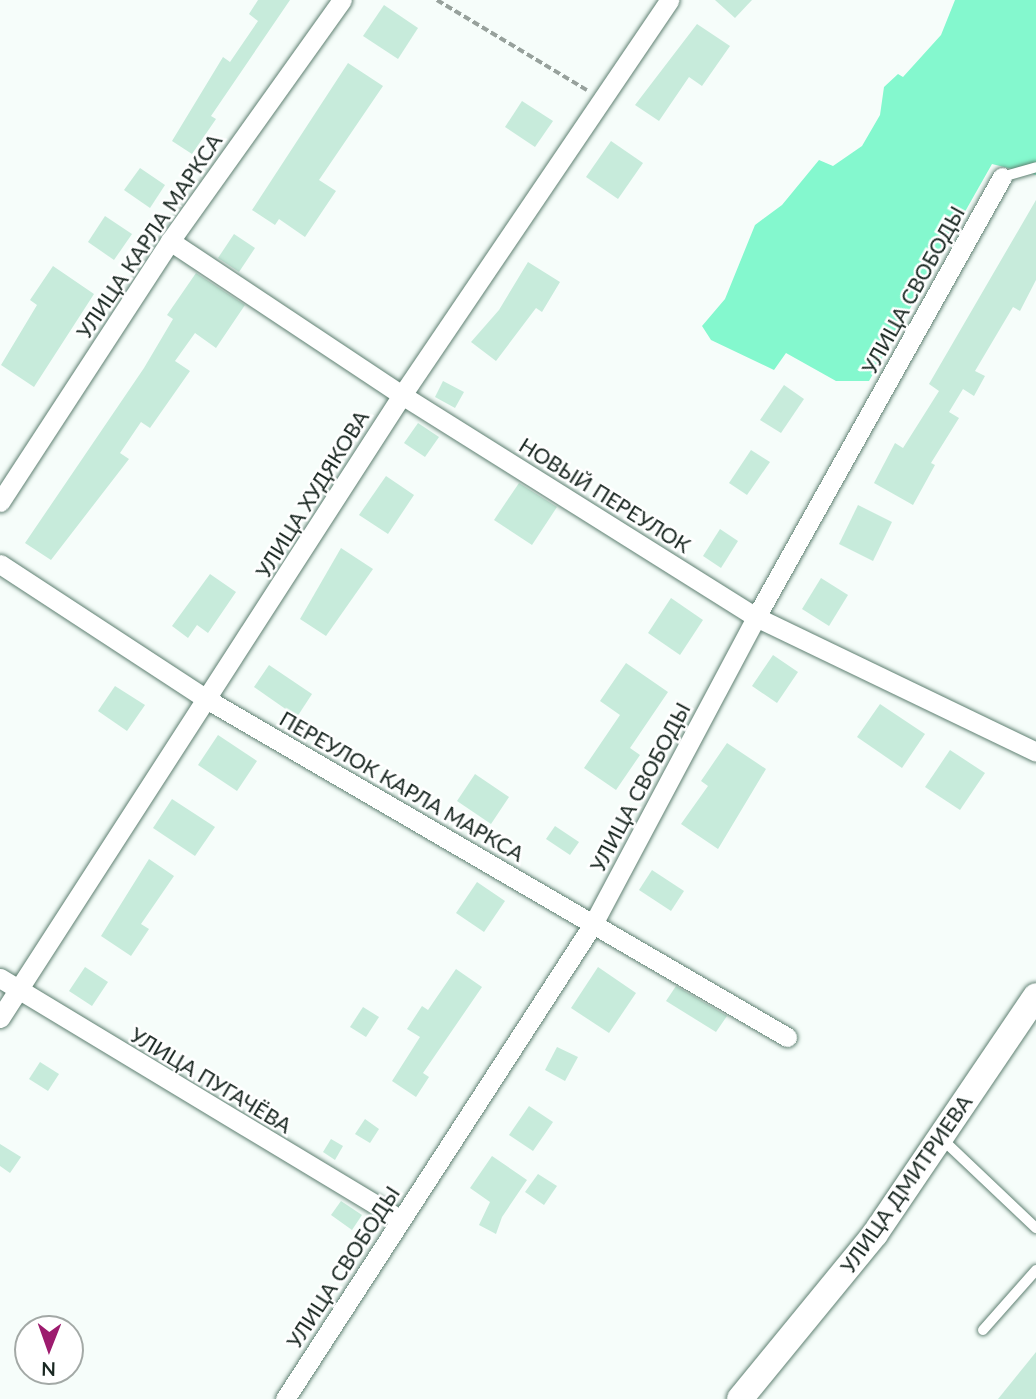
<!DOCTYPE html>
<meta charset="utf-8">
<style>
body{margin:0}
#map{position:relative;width:1036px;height:1399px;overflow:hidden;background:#f6fdfa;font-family:Lato,sans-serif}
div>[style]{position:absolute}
.green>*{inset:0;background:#84f8ce}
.building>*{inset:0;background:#c7ebdb}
.path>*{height:3.5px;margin-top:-1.75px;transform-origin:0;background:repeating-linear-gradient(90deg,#97a19c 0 7px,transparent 0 10.5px)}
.roads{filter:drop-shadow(0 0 2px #5f8072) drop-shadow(0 0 2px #5f8072)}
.lane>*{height:10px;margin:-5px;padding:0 5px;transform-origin:5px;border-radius:5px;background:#fff}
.street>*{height:19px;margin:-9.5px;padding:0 9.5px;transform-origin:9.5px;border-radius:9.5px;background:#fff}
.secondary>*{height:26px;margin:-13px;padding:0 13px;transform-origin:13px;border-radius:13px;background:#fff}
span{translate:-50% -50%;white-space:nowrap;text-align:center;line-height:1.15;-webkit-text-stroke:5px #fff;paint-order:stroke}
.street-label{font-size:21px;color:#192721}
.north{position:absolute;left:14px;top:1315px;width:70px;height:70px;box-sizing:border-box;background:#fff;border:2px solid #a3a9a6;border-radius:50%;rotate:181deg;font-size:19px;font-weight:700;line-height:28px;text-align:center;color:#192721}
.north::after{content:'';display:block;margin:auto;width:24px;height:32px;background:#9d1b6e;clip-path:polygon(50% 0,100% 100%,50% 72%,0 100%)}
</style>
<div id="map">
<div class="green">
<i style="clip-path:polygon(955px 0,1036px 0,1036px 175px,992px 164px,869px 381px,836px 381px,786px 353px,774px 370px,711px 340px,702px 326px,725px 299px,755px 225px,782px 205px,819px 160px,833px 166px,862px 146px,880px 115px,884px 87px,898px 74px,903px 77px,941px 35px)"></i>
</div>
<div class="building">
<i style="clip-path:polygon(258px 0,290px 0,211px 116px,216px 119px,192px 154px,172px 141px,223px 57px,230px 62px,258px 21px,249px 14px)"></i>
<i style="clip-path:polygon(715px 0,752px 0,735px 18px)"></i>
<i style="clip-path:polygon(384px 5px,418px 28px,398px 59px,363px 36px)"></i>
<i style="clip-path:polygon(697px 24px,730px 46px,702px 86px,689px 77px,659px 121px,635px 105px)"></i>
<i style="clip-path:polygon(348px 63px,383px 86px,319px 180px,336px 191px,305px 237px,279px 219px,275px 225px,252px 210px)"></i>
<i style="clip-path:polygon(522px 101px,553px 121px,535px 147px,505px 127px)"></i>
<i style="clip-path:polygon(611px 141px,643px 163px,618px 199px,586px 177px)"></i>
<i style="clip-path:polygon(140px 168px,165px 185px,150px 208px,124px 190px)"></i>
<i style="clip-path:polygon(1036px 200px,1036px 280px,1020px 311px,1013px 307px,975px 371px,985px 376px,974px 396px,963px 389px,949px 412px,959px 418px,931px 463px,935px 465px,913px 505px,874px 483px,895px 443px,903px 448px,939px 391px,929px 384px)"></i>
<i style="clip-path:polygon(105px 216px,132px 234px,114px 260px,88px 242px)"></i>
<i style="clip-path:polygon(234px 234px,255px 248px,239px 272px,218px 258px)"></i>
<i style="clip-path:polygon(528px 262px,560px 282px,542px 312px,536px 308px,496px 361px,471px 342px,499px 310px)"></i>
<i style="clip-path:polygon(53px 266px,94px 294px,34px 387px,1px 365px,37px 305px,30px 300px)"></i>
<i style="clip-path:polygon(196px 273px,245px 305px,216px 348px,195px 333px,175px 361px,190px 371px,150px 428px,141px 422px,120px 453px,129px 459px,51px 560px,25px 543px,144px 368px,173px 319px,167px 315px)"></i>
<i style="clip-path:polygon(443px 381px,464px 392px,455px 408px,435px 397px)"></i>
<i style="clip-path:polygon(784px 385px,804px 399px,781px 433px,760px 420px)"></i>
<i style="clip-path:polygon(418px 423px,439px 437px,425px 457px,404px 443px)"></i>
<i style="clip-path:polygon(751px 450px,770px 462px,747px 495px,729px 483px)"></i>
<i style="clip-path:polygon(386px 476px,414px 495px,388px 534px,359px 515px)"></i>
<i style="clip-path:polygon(519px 483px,557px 507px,532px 545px,494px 520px)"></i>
<i style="clip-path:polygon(858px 505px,892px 522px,873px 561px,839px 544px)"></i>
<i style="clip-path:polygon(720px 529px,738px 541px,721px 568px,703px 556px)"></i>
<i style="clip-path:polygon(341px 548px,373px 569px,326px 636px,300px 619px)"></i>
<i style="clip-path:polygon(210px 574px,236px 592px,208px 633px,197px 625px,188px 638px,172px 626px)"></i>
<i style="clip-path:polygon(821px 578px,848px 595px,829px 626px,802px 609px)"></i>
<i style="clip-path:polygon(671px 598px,703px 620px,680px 655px,648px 633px)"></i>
<i style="clip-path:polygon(773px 655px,798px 672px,777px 703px,752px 686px)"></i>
<i style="clip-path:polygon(626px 663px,668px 692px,630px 748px,640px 755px,616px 790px,584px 768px,620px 715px,600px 701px)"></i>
<i style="clip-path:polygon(269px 665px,312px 694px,297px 717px,254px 687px)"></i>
<i style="clip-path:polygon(115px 686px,145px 705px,127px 731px,98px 711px)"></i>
<i style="clip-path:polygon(880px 704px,925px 734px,902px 768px,857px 737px)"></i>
<i style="clip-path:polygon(218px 735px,257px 761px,237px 791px,198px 765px)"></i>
<i style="clip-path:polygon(727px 743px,766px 769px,718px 849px,681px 824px,708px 786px,701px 781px)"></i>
<i style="clip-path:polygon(950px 750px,985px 773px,960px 810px,925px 787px)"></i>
<i style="clip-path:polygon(475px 774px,509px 797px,491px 824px,457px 801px)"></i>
<i style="clip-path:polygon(172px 799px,215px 827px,195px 856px,153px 828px)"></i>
<i style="clip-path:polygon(555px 826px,579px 842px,570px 855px,546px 839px)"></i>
<i style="clip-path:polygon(149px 859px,174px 876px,141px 924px,149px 929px,131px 956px,101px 936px)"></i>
<i style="clip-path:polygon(652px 870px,684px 891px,671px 911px,639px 890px)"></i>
<i style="clip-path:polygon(477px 882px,505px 901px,484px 932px,456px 913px)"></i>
<i style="clip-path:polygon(85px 967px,108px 982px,92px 1006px,69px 991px)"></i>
<i style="clip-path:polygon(598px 967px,636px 993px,609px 1033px,571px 1008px)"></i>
<i style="clip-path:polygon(456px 969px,482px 987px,423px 1073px,429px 1077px,416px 1097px,392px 1081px,420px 1037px,407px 1029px,422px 1006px,428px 1010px)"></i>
<i style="clip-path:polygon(676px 986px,727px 1016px,716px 1032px,666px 1001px)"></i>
<i style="clip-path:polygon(363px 1007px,379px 1017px,366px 1037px,350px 1027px)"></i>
<i style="clip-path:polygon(557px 1047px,578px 1057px,565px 1081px,545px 1070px)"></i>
<i style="clip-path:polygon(40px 1062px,59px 1074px,48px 1091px,29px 1079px)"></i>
<i style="clip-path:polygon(529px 1106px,553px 1122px,533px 1151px,509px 1135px)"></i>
<i style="clip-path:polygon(365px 1119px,379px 1129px,370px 1143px,355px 1134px)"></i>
<i style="clip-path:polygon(331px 1139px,343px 1146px,335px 1160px,323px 1152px)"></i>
<i style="clip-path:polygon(0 1144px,21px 1157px,10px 1173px,0 1166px)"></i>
<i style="clip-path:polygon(492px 1156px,527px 1180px,502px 1217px,496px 1234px,479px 1225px,490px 1202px,470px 1188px)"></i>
<i style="clip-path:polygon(538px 1174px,557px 1186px,544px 1205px,525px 1192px)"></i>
<i style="clip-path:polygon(341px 1201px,362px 1215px,352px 1230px,331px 1215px)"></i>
<i style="clip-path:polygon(1036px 1352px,1036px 1399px,998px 1399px)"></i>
</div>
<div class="path">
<i style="left:437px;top:0;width:175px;rotate:31deg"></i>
</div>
<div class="roads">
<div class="lane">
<i style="left:1002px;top:177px;width:35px;rotate:-16deg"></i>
<i style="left:941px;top:1138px;width:131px;rotate:43.5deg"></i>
<i style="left:983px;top:1330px;width:80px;rotate:-48.5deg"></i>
</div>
<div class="street">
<i style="left:170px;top:241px;width:278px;rotate:33.6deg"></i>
<i style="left:402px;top:395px;width:418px;rotate:32.1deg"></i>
<i style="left:756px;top:617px;width:311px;rotate:25.7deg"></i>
<i style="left:0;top:502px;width:311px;rotate:-56.9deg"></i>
<i style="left:170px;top:241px;width:296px;rotate:-54.5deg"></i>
<i style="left:0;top:564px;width:249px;rotate:33.2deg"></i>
<i style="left:208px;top:700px;width:670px;rotate:30.2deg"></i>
<i style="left:0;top:978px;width:467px;rotate:31.1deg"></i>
<i style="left:0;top:1018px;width:741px;rotate:-57.17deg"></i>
<i style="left:402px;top:395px;width:477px;rotate:-55.9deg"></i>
<i style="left:285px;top:1399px;width:566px;rotate:-57.04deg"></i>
<i style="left:593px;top:924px;width:348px;rotate:-62deg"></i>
<i style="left:756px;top:617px;width:504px;rotate:-60.79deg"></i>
</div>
<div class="secondary">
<i style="left:740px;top:1399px;width:213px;rotate:-50.7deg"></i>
<i style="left:875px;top:1234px;width:287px;rotate:-55.9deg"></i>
</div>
</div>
<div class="street-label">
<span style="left:149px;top:236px;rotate:-56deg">УЛИЦА КАРЛА МАРКСА</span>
<span style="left:913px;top:290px;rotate:-61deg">УЛИЦА СВОБОДЫ</span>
<span style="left:312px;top:494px;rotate:-58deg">УЛИЦА ХУДЯКОВА</span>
<span style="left:605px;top:495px;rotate:32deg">НОВЫЙ ПЕРЕУЛОК</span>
<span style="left:402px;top:786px;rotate:30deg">ПЕРЕУЛОК КАРЛА МАРКСА</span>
<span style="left:640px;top:787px;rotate:-62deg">УЛИЦА СВОБОДЫ</span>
<span style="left:211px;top:1080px;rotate:31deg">УЛИЦА ПУГАЧЁВА</span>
<span style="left:906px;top:1184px;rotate:-55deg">УЛИЦА ДМИТРИЕВА</span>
<span style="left:343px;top:1267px;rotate:-57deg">УЛИЦА СВОБОДЫ</span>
</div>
<div class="north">N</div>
</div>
